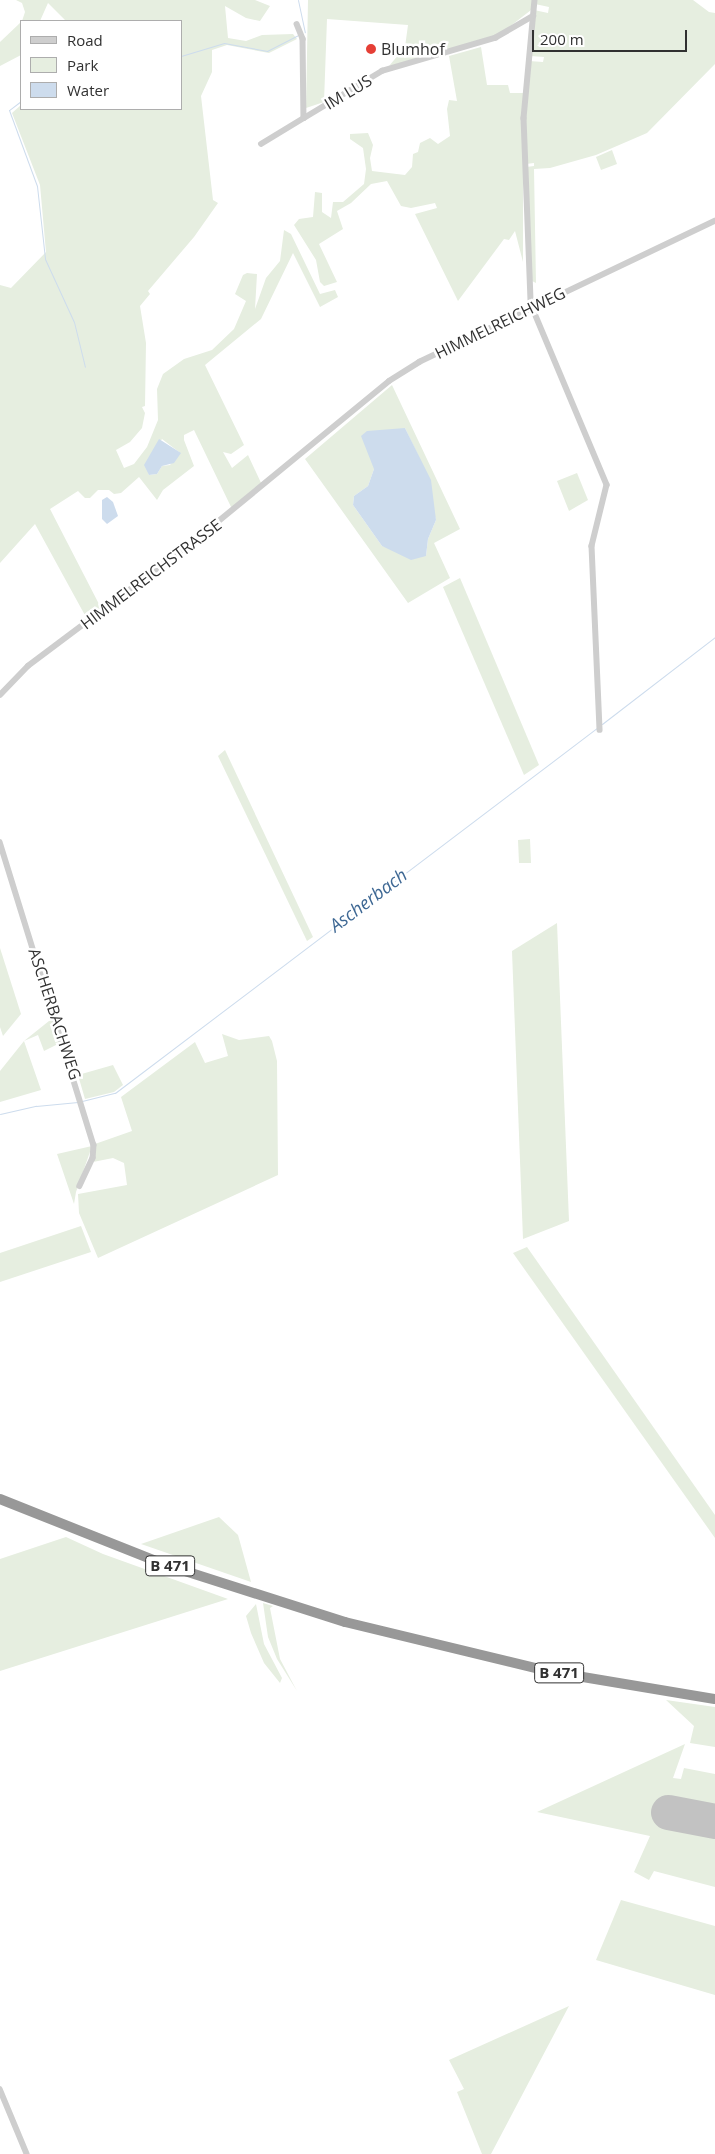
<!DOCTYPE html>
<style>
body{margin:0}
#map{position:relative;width:715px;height:2154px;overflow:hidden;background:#fff;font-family:"Open Sans",sans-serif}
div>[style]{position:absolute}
.green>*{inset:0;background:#e6eee0}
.water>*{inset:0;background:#cddced}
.stream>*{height:1px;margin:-0.5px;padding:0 0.5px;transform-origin:0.5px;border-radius:0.5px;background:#cddced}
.runway>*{height:35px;margin:-17.5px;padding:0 17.5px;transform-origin:17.5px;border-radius:17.5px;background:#c2c2c2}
.street>*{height:5.5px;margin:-2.75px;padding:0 2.75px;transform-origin:2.75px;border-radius:2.75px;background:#cecece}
.highway>*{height:10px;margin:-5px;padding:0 5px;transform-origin:5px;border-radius:5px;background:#989898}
.dots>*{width:14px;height:14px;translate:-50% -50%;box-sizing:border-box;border:2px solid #fff;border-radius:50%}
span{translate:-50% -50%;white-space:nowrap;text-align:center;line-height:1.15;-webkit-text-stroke:5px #fff;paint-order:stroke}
.shield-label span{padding:1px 4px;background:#fff;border:1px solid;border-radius:4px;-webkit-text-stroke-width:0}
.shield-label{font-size:15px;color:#313131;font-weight:700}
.poi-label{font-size:16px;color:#313131}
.left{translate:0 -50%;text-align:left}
.street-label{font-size:16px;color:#313131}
.water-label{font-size:18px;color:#3e6894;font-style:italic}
.legend{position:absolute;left:20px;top:20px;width:162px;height:90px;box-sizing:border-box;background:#fff;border:1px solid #adadad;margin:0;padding:6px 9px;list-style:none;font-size:15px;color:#313131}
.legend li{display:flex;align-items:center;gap:10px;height:25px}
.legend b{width:25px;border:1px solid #adadad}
.scale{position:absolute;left:532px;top:30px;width:155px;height:22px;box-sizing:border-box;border:2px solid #313131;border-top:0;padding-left:6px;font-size:15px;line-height:18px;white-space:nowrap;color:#313131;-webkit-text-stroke:4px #fff;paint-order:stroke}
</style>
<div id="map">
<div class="green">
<i style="clip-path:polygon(evenodd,16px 0,255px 0,270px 6px,260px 21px,246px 18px,225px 6px,228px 38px,246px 41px,262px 35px,293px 34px,297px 39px,269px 53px,227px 45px,212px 50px,212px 72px,201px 96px,213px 200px,218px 203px,194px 237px,148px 291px,150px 294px,140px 306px,146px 343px,145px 406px,142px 407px,145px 413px,142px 428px,130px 442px,116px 450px,124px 468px,134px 464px,147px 447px,158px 420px,157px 389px,163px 374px,184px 359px,212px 350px,234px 329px,246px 301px,235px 294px,243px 275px,247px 273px,257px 274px,255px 309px,266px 278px,280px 261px,284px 230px,291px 234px,320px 294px,335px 290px,338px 297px,320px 307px,293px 253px,261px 319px,205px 365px,244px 445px,231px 454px,223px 452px,232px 468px,248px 455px,262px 485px,232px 509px,194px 430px,184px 435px,184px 440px,194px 466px,163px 490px,157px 500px,139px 477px,121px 493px,114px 494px,109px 490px,98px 490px,90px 498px,85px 498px,78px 491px,50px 509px,101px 608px,87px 619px,35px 524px,0 563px,0 285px,11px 288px,46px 252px,40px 185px,12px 113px,21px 105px,21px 109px,181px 109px,181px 21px,66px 21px,48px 3px,40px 21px,22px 21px,25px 12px,22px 3px,16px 0,162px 439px,179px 452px,170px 465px,162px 466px,157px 474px,149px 475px,146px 463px,162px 439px)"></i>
<i style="clip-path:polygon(308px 0,533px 0,531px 10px,495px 38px,389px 66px,405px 47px,408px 25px,327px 19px,324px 102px,306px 108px)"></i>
<i style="clip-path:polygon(536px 0,693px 0,709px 12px,715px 13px,715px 64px,647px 133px,596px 155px,550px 168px,534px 169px,536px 283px,532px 281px,526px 167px,534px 166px,534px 163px,526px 164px,525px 117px,529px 61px,543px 62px,544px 57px,530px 56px,534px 10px,548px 13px,549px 7px,535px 4px)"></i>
<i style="clip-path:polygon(21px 22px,21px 55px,0 66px,0 42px)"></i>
<i style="clip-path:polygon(481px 47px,487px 85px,508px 85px,510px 93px,523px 93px,523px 262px,515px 231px,509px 240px,504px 239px,458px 301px,415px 214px,437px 208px,435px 203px,411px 208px,401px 206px,387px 181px,371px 184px,351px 203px,337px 211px,343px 229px,319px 244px,337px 282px,324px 286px,320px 282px,316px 260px,294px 225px,299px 219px,313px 217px,315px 192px,322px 193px,322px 212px,331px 218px,333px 202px,343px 202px,364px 184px,366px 169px,363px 148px,350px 139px,350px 134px,368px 133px,373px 145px,370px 158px,372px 171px,405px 175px,412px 167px,413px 154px,418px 152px,420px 143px,430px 138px,438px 144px,450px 136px,447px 109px,449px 100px,457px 101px,449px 56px)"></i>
<i style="clip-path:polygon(612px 150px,617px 164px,601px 170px,596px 157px)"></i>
<i style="clip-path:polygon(evenodd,392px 385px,460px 529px,434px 543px,450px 578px,408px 603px,305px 459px,392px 385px,405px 428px,418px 455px,436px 520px,428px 539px,426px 556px,382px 546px,353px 505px,354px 496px,368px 486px,374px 469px,405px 428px)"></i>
<i style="clip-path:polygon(577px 473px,588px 500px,569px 511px,557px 481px)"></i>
<i style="clip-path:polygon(460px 578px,539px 765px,524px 775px,443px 587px)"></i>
<i style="clip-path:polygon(225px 750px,313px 937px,307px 941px,218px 756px)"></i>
<i style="clip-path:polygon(530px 839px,531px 863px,519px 863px,518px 840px)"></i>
<i style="clip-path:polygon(557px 923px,569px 1221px,523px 1239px,512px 951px)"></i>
<i style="clip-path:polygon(0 948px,21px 1014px,3px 1036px,0 1027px)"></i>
<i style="clip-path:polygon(54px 1017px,62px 1042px,44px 1051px,38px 1035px,24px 1041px,41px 1090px,0 1102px,0 1071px,24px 1041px)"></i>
<i style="clip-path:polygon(222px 1034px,239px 1040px,269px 1036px,272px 1041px,277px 1061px,278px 1175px,98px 1258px,79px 1213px,78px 1194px,127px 1185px,124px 1163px,113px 1158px,93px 1162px,95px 1144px,132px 1131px,121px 1097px,195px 1042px,205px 1063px,228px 1056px)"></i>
<i style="clip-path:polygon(113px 1065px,123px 1085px,114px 1092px,85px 1099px,78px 1075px)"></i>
<i style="clip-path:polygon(92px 1146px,76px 1192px,74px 1204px,57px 1154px)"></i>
<i style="clip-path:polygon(81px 1226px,91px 1252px,0 1282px,0 1253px)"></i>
<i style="clip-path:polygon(527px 1247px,715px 1515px,715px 1538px,513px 1253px)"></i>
<i style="clip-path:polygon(219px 1517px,238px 1535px,251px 1582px,141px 1544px)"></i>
<i style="clip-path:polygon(66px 1537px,103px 1554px,228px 1599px,0 1671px,0 1559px)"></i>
<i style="clip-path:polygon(263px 1603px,273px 1606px,270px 1608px,280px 1659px,297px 1691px,277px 1659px,268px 1637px)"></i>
<i style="clip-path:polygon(256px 1604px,264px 1644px,282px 1678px,280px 1683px,264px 1663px,251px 1633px,246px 1616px)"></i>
<i style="clip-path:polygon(666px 1700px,715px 1707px,715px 1747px,690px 1743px,694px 1726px)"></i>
<i style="clip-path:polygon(685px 1744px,673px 1778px,681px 1779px,684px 1768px,715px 1774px,715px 1887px,654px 1871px,649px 1880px,634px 1872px,650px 1836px,537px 1812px)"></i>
<i style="clip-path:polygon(621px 1900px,715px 1926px,715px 1995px,596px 1960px)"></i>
<i style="clip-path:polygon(569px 2006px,491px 2154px,482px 2154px,457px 2092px,464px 2089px,449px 2060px)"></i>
</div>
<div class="water">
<i style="clip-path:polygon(405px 428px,431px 480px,436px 520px,428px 539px,426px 556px,411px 560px,382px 546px,353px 505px,354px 496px,368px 486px,374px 469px,361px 436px,367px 431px)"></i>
<i style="clip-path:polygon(159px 439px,181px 453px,174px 463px,162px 466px,157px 474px,149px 475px,144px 465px)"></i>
<i style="clip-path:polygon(107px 497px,113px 502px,118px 516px,107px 524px,102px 519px,102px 500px)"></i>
</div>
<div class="stream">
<i style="left:298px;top:0;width:33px;rotate:78deg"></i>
<i style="left:181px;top:56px;width:45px;rotate:-16.8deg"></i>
<i style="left:224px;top:43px;width:44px;rotate:10.5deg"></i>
<i style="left:267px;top:51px;width:34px;rotate:-27deg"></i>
<i style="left:21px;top:101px;width:15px;rotate:143deg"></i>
<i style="left:9px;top:110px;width:81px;rotate:69.8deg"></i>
<i style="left:37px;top:186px;width:73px;rotate:83.7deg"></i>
<i style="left:45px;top:259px;width:69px;rotate:65.3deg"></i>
<i style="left:74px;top:322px;width:46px;rotate:76.3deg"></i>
<i style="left:602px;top:724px;width:143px;rotate:-37.6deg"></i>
<i style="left:82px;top:1101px;width:34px;rotate:-14deg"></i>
<i style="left:115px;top:1093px;width:605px;rotate:-37.14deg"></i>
<i style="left:0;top:1114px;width:37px;rotate:-13deg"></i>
<i style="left:36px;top:1106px;width:42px;rotate:-5.4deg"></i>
</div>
<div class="runway">
<i style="left:668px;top:1812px;width:48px;rotate:10.8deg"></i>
</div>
<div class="street">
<i style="left:535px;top:0;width:119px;rotate:95.3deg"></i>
<i style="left:524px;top:118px;width:186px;rotate:87.8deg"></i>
<i style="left:531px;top:304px;width:196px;rotate:67.2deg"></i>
<i style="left:607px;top:485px;width:63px;rotate:103.8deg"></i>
<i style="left:592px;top:546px;width:184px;rotate:87.5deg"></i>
<i style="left:297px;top:24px;width:16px;rotate:68deg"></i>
<i style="left:303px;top:39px;width:79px;rotate:89.3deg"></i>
<i style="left:304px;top:118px;width:91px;rotate:-31.1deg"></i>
<i style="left:382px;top:71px;width:118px;rotate:-16.3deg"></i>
<i style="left:495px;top:38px;width:44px;rotate:-30.1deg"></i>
<i style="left:261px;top:144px;width:50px;rotate:-31.2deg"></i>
<i style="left:0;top:695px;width:40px;rotate:-46deg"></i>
<i style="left:28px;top:666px;width:205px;rotate:-36.9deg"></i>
<i style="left:192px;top:543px;width:255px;rotate:-39.4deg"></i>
<i style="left:389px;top:381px;width:36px;rotate:-32deg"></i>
<i style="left:419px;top:362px;width:328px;rotate:-25.5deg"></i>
<i style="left:0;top:842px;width:317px;rotate:72.8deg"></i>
<i style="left:94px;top:1145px;width:13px;rotate:94deg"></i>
<i style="left:93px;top:1158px;width:31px;rotate:115deg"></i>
<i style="left:0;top:2089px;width:70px;rotate:67.4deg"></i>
</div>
<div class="highway">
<i style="left:0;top:1499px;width:175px;rotate:21.7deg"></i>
<i style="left:163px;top:1564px;width:191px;rotate:17.7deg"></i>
<i style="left:345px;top:1622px;width:208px;rotate:13.6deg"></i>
<i style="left:547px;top:1671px;width:170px;rotate:9.5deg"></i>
</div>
<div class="dots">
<i style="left:371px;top:49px;background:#e53f36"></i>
</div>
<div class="shield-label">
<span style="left:170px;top:1566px">B 471</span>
<span style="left:559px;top:1673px">B 471</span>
</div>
<div class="poi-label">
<span class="left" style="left:381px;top:49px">Blumhof</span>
</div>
<div class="street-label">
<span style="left:348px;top:92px;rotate:-31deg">IM LUS</span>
<span style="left:500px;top:323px;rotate:-26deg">HIMMELREICHWEG</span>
<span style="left:151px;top:574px;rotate:-37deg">HIMMELREICHSTRASSE</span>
<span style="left:55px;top:1014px;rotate:72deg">ASCHERBACHWEG</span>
</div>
<div class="water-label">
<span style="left:368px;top:900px;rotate:-37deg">Ascherbach</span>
</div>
<ul class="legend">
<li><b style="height:6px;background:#cecece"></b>Road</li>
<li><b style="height:14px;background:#e6eee0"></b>Park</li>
<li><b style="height:14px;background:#cddced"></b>Water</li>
</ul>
<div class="scale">200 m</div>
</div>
